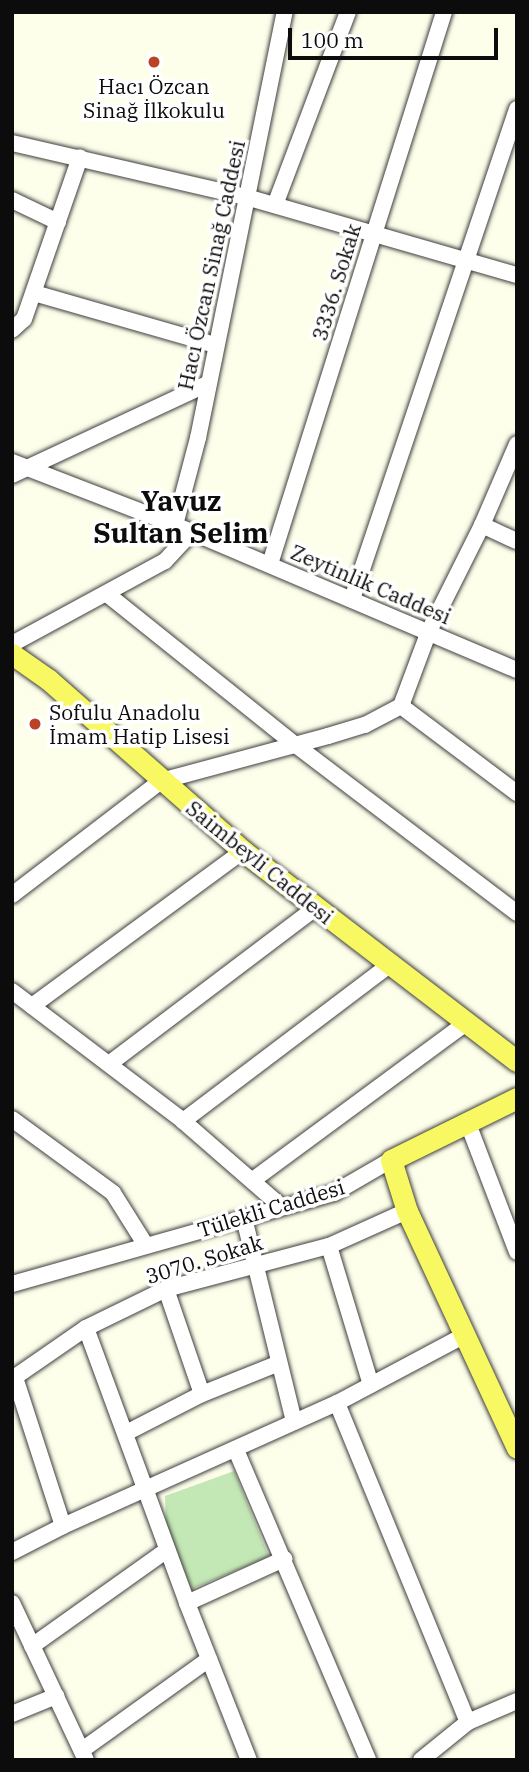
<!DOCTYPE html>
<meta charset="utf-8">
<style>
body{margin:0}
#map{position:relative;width:529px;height:1772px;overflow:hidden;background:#feffeb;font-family:"IBM Plex Serif",serif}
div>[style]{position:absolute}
.green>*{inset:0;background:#c3e8b5}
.roads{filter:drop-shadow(0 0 2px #3f3f3f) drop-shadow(0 0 2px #3f3f3f)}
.minor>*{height:16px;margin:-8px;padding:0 8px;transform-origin:8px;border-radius:8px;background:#fff}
.major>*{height:21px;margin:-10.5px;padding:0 10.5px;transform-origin:10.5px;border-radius:10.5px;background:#f7f862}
.dots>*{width:19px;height:19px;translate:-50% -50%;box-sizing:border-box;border:4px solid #fff;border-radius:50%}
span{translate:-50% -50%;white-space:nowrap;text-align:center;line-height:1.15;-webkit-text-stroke:7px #fff;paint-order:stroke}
.poi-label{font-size:21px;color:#0c0c0c}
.left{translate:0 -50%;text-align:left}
.street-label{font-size:21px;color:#0c0c0c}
.district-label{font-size:28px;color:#0c0c0c;font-weight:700}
.frame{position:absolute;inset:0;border:14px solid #0c0c0c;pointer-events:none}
.scale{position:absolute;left:288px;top:28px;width:210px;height:32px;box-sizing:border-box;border:4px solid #0c0c0c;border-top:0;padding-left:9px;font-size:21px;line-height:24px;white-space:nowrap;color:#0c0c0c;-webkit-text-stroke:5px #fff;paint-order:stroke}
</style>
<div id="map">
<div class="green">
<i style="clip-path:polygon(234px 1471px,269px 1557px,191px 1589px,166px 1524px,165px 1496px)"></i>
</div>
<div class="roads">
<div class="minor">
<i style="left:12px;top:143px;width:240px;rotate:13deg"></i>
<i style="left:246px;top:197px;width:282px;rotate:16.1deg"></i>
<i style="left:12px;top:200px;width:51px;rotate:25.6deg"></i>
<i style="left:275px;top:205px;width:206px;rotate:-69.3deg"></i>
<i style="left:34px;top:293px;width:188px;rotate:16deg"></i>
<i style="left:12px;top:330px;width:16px;rotate:-43deg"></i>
<i style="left:24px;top:319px;width:171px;rotate:-70.9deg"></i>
<i style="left:12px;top:462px;width:175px;rotate:21.1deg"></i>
<i style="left:175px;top:525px;width:371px;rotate:23deg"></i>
<i style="left:12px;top:475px;width:217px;rotate:-25deg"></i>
<i style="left:175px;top:525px;width:90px;rotate:-75.2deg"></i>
<i style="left:198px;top:438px;width:435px;rotate:-78.5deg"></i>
<i style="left:482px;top:525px;width:38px;rotate:25deg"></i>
<i style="left:270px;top:564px;width:579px;rotate:-72.5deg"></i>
<i style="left:107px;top:594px;width:243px;rotate:38.7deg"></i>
<i style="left:297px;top:746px;width:276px;rotate:37.2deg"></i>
<i style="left:352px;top:599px;width:517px;rotate:-71.39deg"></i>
<i style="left:12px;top:644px;width:174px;rotate:-28.5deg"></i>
<i style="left:165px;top:561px;width:40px;rotate:-47deg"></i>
<i style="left:401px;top:706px;width:145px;rotate:36.9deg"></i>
<i style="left:12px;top:895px;width:188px;rotate:-37.4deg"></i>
<i style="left:161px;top:781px;width:173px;rotate:-15.1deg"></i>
<i style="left:328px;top:736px;width:39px;rotate:-17deg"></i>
<i style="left:365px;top:725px;width:41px;rotate:-27.8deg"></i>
<i style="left:401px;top:706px;width:80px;rotate:-69.5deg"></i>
<i style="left:429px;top:631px;width:119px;rotate:-63.4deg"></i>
<i style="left:482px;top:525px;width:88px;rotate:-66.6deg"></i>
<i style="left:12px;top:991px;width:215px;rotate:37.2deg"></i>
<i style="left:183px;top:1121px;width:131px;rotate:41deg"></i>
<i style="left:32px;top:1006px;width:262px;rotate:-36.3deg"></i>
<i style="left:109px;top:1064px;width:258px;rotate:-37.1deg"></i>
<i style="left:12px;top:1119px;width:125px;rotate:36.2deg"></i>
<i style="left:113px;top:1193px;width:60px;rotate:57.9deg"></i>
<i style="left:183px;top:1121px;width:258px;rotate:-37.1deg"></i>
<i style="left:467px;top:1121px;width:140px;rotate:69.1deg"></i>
<i style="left:253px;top:1180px;width:265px;rotate:-36.4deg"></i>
<i style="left:244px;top:1218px;width:210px;rotate:76.2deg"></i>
<i style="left:329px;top:1246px;width:145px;rotate:73.2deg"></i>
<i style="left:12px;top:1284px;width:335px;rotate:-15.8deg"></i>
<i style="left:334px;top:1193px;width:66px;rotate:-30.1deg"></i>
<i style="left:166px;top:1289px;width:111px;rotate:71.1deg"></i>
<i style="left:86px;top:1328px;width:293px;rotate:69.8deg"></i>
<i style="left:187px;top:1603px;width:169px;rotate:68.5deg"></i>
<i style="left:337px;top:1403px;width:345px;rotate:67.7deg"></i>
<i style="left:126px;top:1433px;width:85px;rotate:-27.2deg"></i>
<i style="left:202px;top:1394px;width:83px;rotate:-21.9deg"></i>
<i style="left:236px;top:1450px;width:337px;rotate:66.9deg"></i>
<i style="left:63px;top:1526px;width:157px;rotate:-107.9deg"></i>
<i style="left:15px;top:1377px;width:86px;rotate:-34.6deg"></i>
<i style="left:86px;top:1328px;width:89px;rotate:-26deg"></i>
<i style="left:166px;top:1289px;width:169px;rotate:-14.8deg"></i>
<i style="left:329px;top:1246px;width:85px;rotate:-24.2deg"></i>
<i style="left:12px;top:1552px;width:57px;rotate:-27deg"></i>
<i style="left:63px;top:1526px;width:300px;rotate:-24.2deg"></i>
<i style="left:337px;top:1403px;width:143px;rotate:-28deg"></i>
<i style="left:12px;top:1603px;width:174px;rotate:64.8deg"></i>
<i style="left:187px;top:1603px;width:107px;rotate:-24.4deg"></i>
<i style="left:32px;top:1646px;width:166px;rotate:-35.4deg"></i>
<i style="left:12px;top:1714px;width:48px;rotate:-22.2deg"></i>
<i style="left:82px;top:1750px;width:156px;rotate:-35.6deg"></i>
<i style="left:421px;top:1760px;width:60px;rotate:-39deg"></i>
<i style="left:468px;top:1722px;width:53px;rotate:-23.2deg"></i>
</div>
<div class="major">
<i style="left:12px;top:654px;width:45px;rotate:35.1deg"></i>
<i style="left:49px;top:680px;width:259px;rotate:41.4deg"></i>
<i style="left:243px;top:851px;width:345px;rotate:37.5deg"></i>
<i style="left:517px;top:1098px;width:140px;rotate:153.8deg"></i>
<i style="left:391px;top:1160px;width:53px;rotate:72.6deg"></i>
<i style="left:407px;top:1211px;width:261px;rotate:65.1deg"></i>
</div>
</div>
<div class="dots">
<i style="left:154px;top:62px;background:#bb4325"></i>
<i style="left:35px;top:724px;background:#bb4325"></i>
</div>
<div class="poi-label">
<span style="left:154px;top:98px">Hacı Özcan<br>Sinağ İlkokulu</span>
<span class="left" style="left:49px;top:724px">Sofulu Anadolu<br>İmam Hatip Lisesi</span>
</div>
<div class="street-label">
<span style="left:211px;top:265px;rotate:-78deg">Hacı Özcan Sinağ Caddesi</span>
<span style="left:336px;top:282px;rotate:-73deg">3336. Sokak</span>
<span style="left:371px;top:584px;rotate:23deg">Zeytinlik Caddesi</span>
<span style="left:260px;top:862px;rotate:39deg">Saimbeyli Caddesi</span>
<span style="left:271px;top:1208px;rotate:-17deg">Tülekli Caddesi</span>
<span style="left:204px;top:1259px;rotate:-17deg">3070. Sokak</span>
</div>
<div class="district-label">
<span style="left:181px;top:517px">Yavuz<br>Sultan Selim</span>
</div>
<div class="frame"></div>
<div class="scale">100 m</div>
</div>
